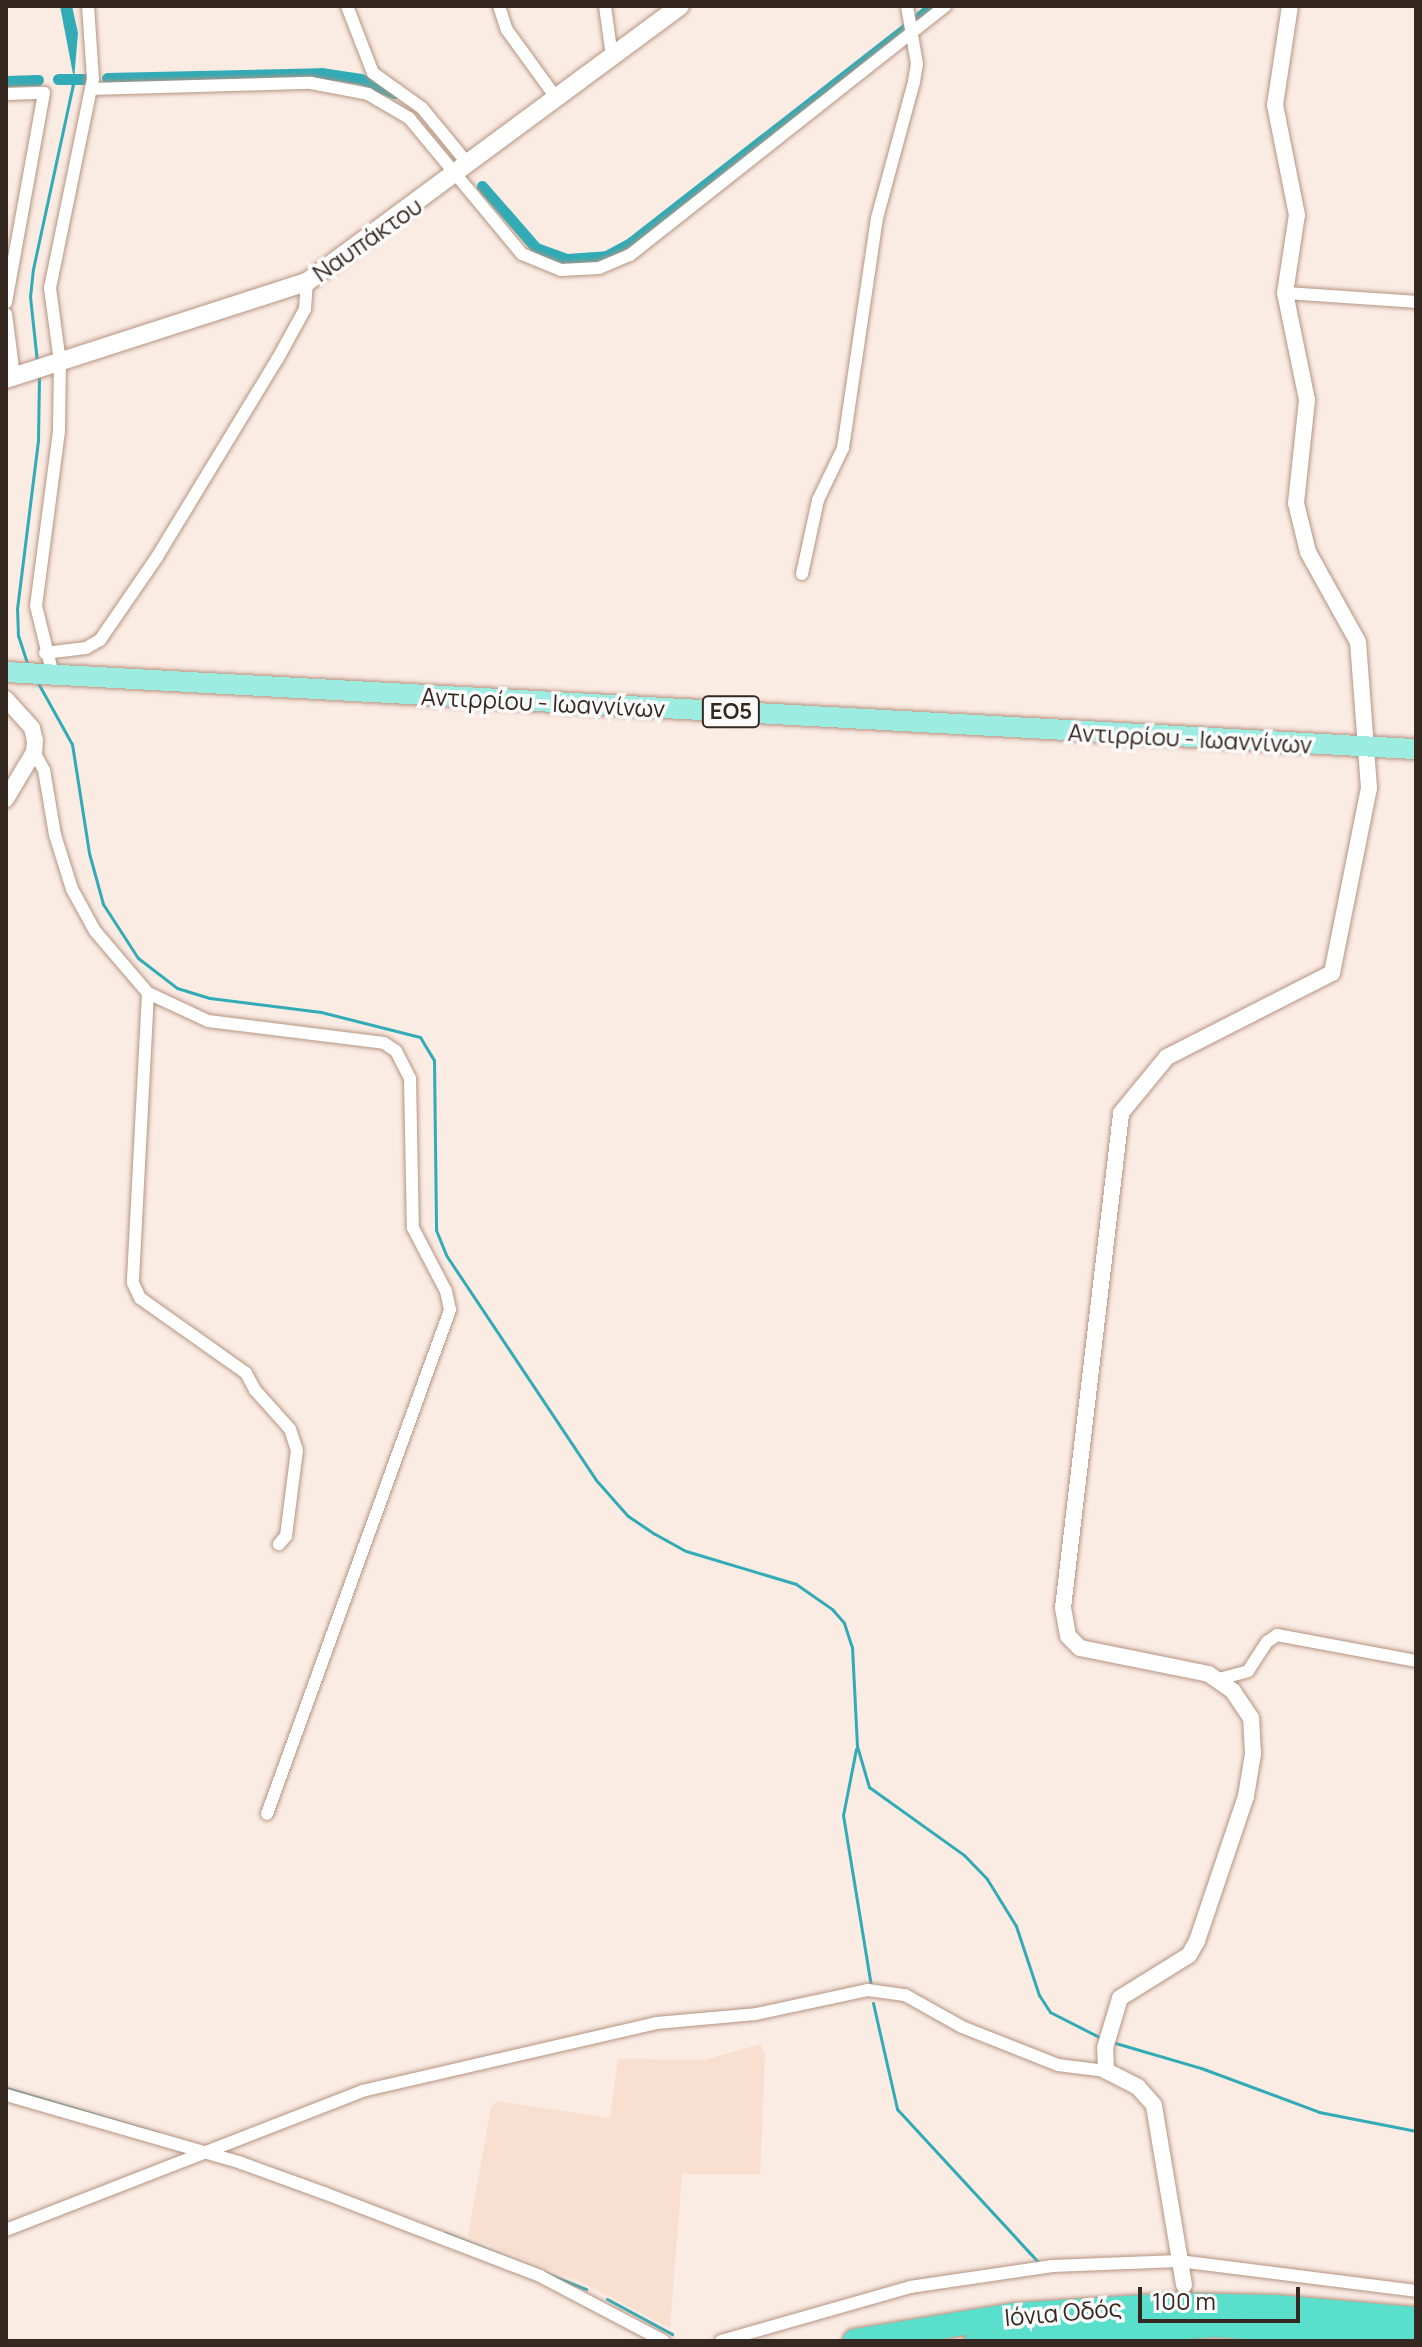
<!DOCTYPE html>
<meta charset="utf-8">
<style>
body{margin:0}
#map{position:relative;width:1422px;height:2347px;overflow:hidden;background:#faebe3;font-family:Manrope,sans-serif}
div>[style]{position:absolute}
.built>*{inset:0;background:#f9dfd0}
.water>*{inset:0;background:#31abb6}
.stream>*{height:3px;margin:-1.5px;padding:0 1.5px;transform-origin:1.5px;border-radius:1.5px;background:#31abb6}
.canal>*{height:11px;margin:-5.5px;padding:0 5.5px;transform-origin:5.5px;border-radius:5.5px;background:#31abb6}
.tertiary-tunnel>*{height:16px;margin-top:-8px;transform-origin:0;background:repeating-linear-gradient(90deg,#d3c4bc 0 16px,transparent 0 24px)}
.roads{filter:drop-shadow(0 0 2px #b59481) drop-shadow(0 0 2px #b59481)}
.minor>*{height:12px;margin:-6px;padding:0 6px;transform-origin:6px;border-radius:6px;background:#fff}
.tertiary>*{height:16px;margin:-8px;padding:0 8px;transform-origin:8px;border-radius:8px;background:#fff}
.secondary>*{height:18px;margin:-9px;padding:0 9px;transform-origin:9px;border-radius:9px;background:#fff}
.primary>*{height:20px;margin:-10px;padding:0 10px;transform-origin:10px;border-radius:10px;background:#9cece1}
.motorway>*{height:24px;margin:-12px;padding:0 12px;transform-origin:12px;border-radius:12px;background:#5adfcd}
span{translate:-50% -50%;white-space:nowrap;text-align:center;line-height:1.15;-webkit-text-stroke:7px #fbfbfb;paint-order:stroke}
.shield-label span{padding:2px 6px;background:#fbfbfb;border:2px solid;border-radius:6px;-webkit-text-stroke-width:0}
.shield-label{font-size:22px;color:#352820;font-weight:700}
.street-label{font-size:24px;color:#352820}
.frame{position:absolute;inset:0;border:8px solid #352820;pointer-events:none}
.scale{position:absolute;left:1138px;top:2287px;width:162px;height:36px;box-sizing:border-box;border:4px solid #352820;border-top:0;padding-left:10px;font-size:24px;line-height:28px;white-space:nowrap;color:#352820;-webkit-text-stroke:6px #fbfbfb;paint-order:stroke}
</style>
<div id="map">
<div class="built">
<i style="clip-path:polygon(760px 2044px,765px 2055px,760px 2174px,682px 2174px,670px 2328px,581px 2282px,468px 2236px,491px 2107px,497px 2101px,610px 2118px,618px 2059px,705px 2060px)"></i>
</div>
<div class="water">
<i style="clip-path:polygon(60px 6px,72px 6px,78px 33px,74px 79px)"></i>
</div>
<div class="stream">
<i style="left:37px;top:362px;width:65px;rotate:-96.1deg"></i>
<i style="left:30px;top:297px;width:28px;rotate:-84deg"></i>
<i style="left:33px;top:269px;width:194px;rotate:-77.8deg"></i>
<i style="left:28px;top:666px;width:32px;rotate:-108deg"></i>
<i style="left:18px;top:636px;width:27px;rotate:-92deg"></i>
<i style="left:17px;top:609px;width:170px;rotate:-82.9deg"></i>
<i style="left:38px;top:440px;width:63px;rotate:-89.1deg"></i>
<i style="left:38px;top:683px;width:70px;rotate:60.9deg"></i>
<i style="left:72px;top:744px;width:110px;rotate:81.1deg"></i>
<i style="left:89px;top:853px;width:53px;rotate:74.6deg"></i>
<i style="left:103px;top:904px;width:64px;rotate:57.1deg"></i>
<i style="left:138px;top:958px;width:49px;rotate:37.6deg"></i>
<i style="left:177px;top:988px;width:34px;rotate:17deg"></i>
<i style="left:210px;top:998px;width:112px;rotate:7.2deg"></i>
<i style="left:321px;top:1012px;width:102px;rotate:14.2deg"></i>
<i style="left:420px;top:1037px;width:27px;rotate:59deg"></i>
<i style="left:434px;top:1060px;width:170px;rotate:89.3deg"></i>
<i style="left:436px;top:1230px;width:27px;rotate:68deg"></i>
<i style="left:446px;top:1255px;width:270px;rotate:56.3deg"></i>
<i style="left:596px;top:1480px;width:48px;rotate:48.4deg"></i>
<i style="left:628px;top:1516px;width:32px;rotate:34deg"></i>
<i style="left:655px;top:1534px;width:35px;rotate:29deg"></i>
<i style="left:686px;top:1551px;width:115px;rotate:16.7deg"></i>
<i style="left:796px;top:1584px;width:44px;rotate:34.8deg"></i>
<i style="left:832px;top:1609px;width:18px;rotate:49deg"></i>
<i style="left:844px;top:1623px;width:25px;rotate:72deg"></i>
<i style="left:852px;top:1647px;width:99px;rotate:87.1deg"></i>
<i style="left:857px;top:1746px;width:43px;rotate:73.7deg"></i>
<i style="left:869px;top:1787px;width:117px;rotate:35.6deg"></i>
<i style="left:964px;top:1855px;width:33px;rotate:46deg"></i>
<i style="left:987px;top:1879px;width:55px;rotate:58.3deg"></i>
<i style="left:1016px;top:1926px;width:73px;rotate:71.6deg"></i>
<i style="left:1039px;top:1995px;width:20px;rotate:57deg"></i>
<i style="left:1050px;top:2012px;width:57px;rotate:27deg"></i>
<i style="left:856px;top:1749px;width:67px;rotate:101.1deg"></i>
<i style="left:843px;top:1815px;width:173px;rotate:80.7deg"></i>
<i style="left:873px;top:2003px;width:109px;rotate:77.2deg"></i>
<i style="left:897px;top:2109px;width:208px;rotate:47.3deg"></i>
<i style="left:1112px;top:2042px;width:93px;rotate:16.3deg"></i>
<i style="left:1201px;top:2068px;width:126px;rotate:20.4deg"></i>
<i style="left:1319px;top:2112px;width:99px;rotate:11.1deg"></i>
<i style="left:6px;top:2088px;width:159px;rotate:16.5deg"></i>
<i style="left:445px;top:2233px;width:152px;rotate:21.7deg"></i>
<i style="left:607px;top:2299px;width:74px;rotate:28.3deg"></i>
</div>
<div class="canal">
<i style="left:920px;top:16px;width:16px;rotate:-38deg"></i>
<i style="left:107px;top:78px;width:214px;rotate:-1.3deg"></i>
<i style="left:321px;top:73px;width:40px;rotate:8.5deg"></i>
<i style="left:361px;top:79px;width:36px;rotate:23deg"></i>
<i style="left:58px;top:79px;width:29px"></i>
<i style="left:6px;top:81px;width:32px;rotate:-2deg"></i>
<i style="left:482px;top:186px;width:82px;rotate:48.9deg"></i>
<i style="left:536px;top:248px;width:33px;rotate:20deg"></i>
<i style="left:567px;top:259px;width:39px;rotate:-4deg"></i>
<i style="left:606px;top:256px;width:27px;rotate:-28deg"></i>
<i style="left:630px;top:243px;width:355px;rotate:-37.9deg"></i>
</div>
<div class="tertiary-tunnel">
<i style="left:1184px;top:2285px;width:56px;rotate:84.9deg"></i>
</div>
<div class="roads">
<div class="minor">
<i style="left:347px;top:6px;width:72px;rotate:68.8deg"></i>
<i style="left:373px;top:73px;width:60px;rotate:35.5deg"></i>
<i style="left:422px;top:108px;width:74px;rotate:50.5deg"></i>
<i style="left:499px;top:6px;width:25px;rotate:72deg"></i>
<i style="left:507px;top:30px;width:85px;rotate:54.1deg"></i>
<i style="left:605px;top:6px;width:51px;rotate:82.2deg"></i>
<i style="left:91px;top:89px;width:220px;rotate:-1.6deg"></i>
<i style="left:311px;top:83px;width:58px;rotate:10.9deg"></i>
<i style="left:368px;top:94px;width:48px;rotate:30.3deg"></i>
<i style="left:409px;top:118px;width:177px;rotate:50.3deg"></i>
<i style="left:522px;top:254px;width:42px;rotate:22.3deg"></i>
<i style="left:561px;top:270px;width:38px;rotate:-3deg"></i>
<i style="left:599px;top:268px;width:34px;rotate:-23deg"></i>
<i style="left:630px;top:255px;width:402px;rotate:-38.3deg"></i>
<i style="left:6px;top:94px;width:38px;rotate:-2deg"></i>
<i style="left:44px;top:93px;width:213px;rotate:100.3deg"></i>
<i style="left:1285px;top:293px;width:131px;rotate:3.9deg"></i>
<i style="left:6px;top:314px;width:63px;rotate:82.6deg"></i>
<i style="left:802px;top:574px;width:76px;rotate:-77.8deg"></i>
<i style="left:818px;top:500px;width:58px;rotate:-64.3deg"></i>
<i style="left:843px;top:448px;width:232px;rotate:-81.6deg"></i>
<i style="left:877px;top:218px;width:141px;rotate:-74.8deg"></i>
<i style="left:914px;top:82px;width:18px;rotate:-81deg"></i>
<i style="left:917px;top:64px;width:59px;rotate:-99.8deg"></i>
<i style="left:45px;top:653px;width:41px;rotate:-7deg"></i>
<i style="left:86px;top:648px;width:16px;rotate:-30deg"></i>
<i style="left:100px;top:640px;width:101px;rotate:-55.5deg"></i>
<i style="left:157px;top:557px;width:231px;rotate:-58.7deg"></i>
<i style="left:277px;top:360px;width:58px;rotate:-61.2deg"></i>
<i style="left:305px;top:309px;width:27px;rotate:-86deg"></i>
<i style="left:53px;top:675px;width:71px;rotate:-103.8deg"></i>
<i style="left:36px;top:606px;width:177px;rotate:-82.5deg"></i>
<i style="left:59px;top:431px;width:69px;rotate:-89.2deg"></i>
<i style="left:60px;top:362px;width:75px;rotate:-97.7deg"></i>
<i style="left:50px;top:288px;width:213px;rotate:-78.4deg"></i>
<i style="left:93px;top:79px;width:73px;rotate:-93.9deg"></i>
<i style="left:34px;top:752px;width:21px;rotate:61deg"></i>
<i style="left:44px;top:770px;width:66px;rotate:80.4deg"></i>
<i style="left:55px;top:835px;width:57px;rotate:72.5deg"></i>
<i style="left:72px;top:889px;width:48px;rotate:61.3deg"></i>
<i style="left:95px;top:931px;width:82px;rotate:49.5deg"></i>
<i style="left:148px;top:993px;width:66px;rotate:25deg"></i>
<i style="left:208px;top:1021px;width:177px;rotate:7.1deg"></i>
<i style="left:384px;top:1043px;width:14px;rotate:34deg"></i>
<i style="left:396px;top:1051px;width:30px;rotate:63deg"></i>
<i style="left:410px;top:1078px;width:150px;rotate:88.9deg"></i>
<i style="left:413px;top:1228px;width:71px;rotate:62.4deg"></i>
<i style="left:446px;top:1291px;width:19px;rotate:78deg"></i>
<i style="left:450px;top:1310px;width:536px;rotate:109.96deg"></i>
<i style="left:148px;top:993px;width:290px;rotate:93deg"></i>
<i style="left:133px;top:1283px;width:17px;rotate:65deg"></i>
<i style="left:140px;top:1298px;width:130px;rotate:35.3deg"></i>
<i style="left:246px;top:1373px;width:19px;rotate:62deg"></i>
<i style="left:255px;top:1390px;width:52px;rotate:48.1deg"></i>
<i style="left:290px;top:1429px;width:22px;rotate:72deg"></i>
<i style="left:297px;top:1450px;width:87px;rotate:97.3deg"></i>
<i style="left:286px;top:1536px;width:11px;rotate:131deg"></i>
<i style="left:1219px;top:1679px;width:30px;rotate:-15deg"></i>
<i style="left:1248px;top:1671px;width:35px;rotate:-57deg"></i>
<i style="left:1267px;top:1642px;width:12px;rotate:-35deg"></i>
<i style="left:1277px;top:1635px;width:141px;rotate:10.6deg"></i>
<i style="left:6px;top:2095px;width:245px;rotate:16.1deg"></i>
<i style="left:241px;top:2163px;width:88px;rotate:19.9deg"></i>
<i style="left:324px;top:2193px;width:231px;rotate:21deg"></i>
<i style="left:540px;top:2276px;width:140px;rotate:27.7deg"></i>
<i style="left:6px;top:2230px;width:382px;rotate:-21.3deg"></i>
<i style="left:362px;top:2091px;width:302px;rotate:-13deg"></i>
<i style="left:656px;top:2023px;width:100px;rotate:-5.1deg"></i>
<i style="left:756px;top:2014px;width:115px;rotate:-12.1deg"></i>
<i style="left:868px;top:1990px;width:37px;rotate:8deg"></i>
<i style="left:905px;top:1995px;width:65px;rotate:29.3deg"></i>
<i style="left:962px;top:2027px;width:103px;rotate:21.6deg"></i>
<i style="left:1058px;top:2065px;width:48px;rotate:7.1deg"></i>
<i style="left:721px;top:2341px;width:197px;rotate:-15.9deg"></i>
<i style="left:910px;top:2287px;width:144px;rotate:-8.4deg"></i>
<i style="left:1052px;top:2266px;width:127px;rotate:-2.3deg"></i>
<i style="left:1179px;top:2261px;width:239px;rotate:7.2deg"></i>
</div>
<div class="tertiary">
<i style="left:6px;top:699px;width:39px;rotate:48deg"></i>
<i style="left:32px;top:728px;width:13px;rotate:77deg"></i>
<i style="left:35px;top:741px;width:11px;rotate:95deg"></i>
<i style="left:34px;top:752px;width:55px;rotate:120.8deg"></i>
<i style="left:1184px;top:2285px;width:182px;rotate:-99.5deg"></i>
<i style="left:1154px;top:2105px;width:24px;rotate:-132deg"></i>
<i style="left:1138px;top:2087px;width:36px;rotate:-153deg"></i>
<i style="left:1106px;top:2071px;width:23px;rotate:-92deg"></i>
<i style="left:1105px;top:2048px;width:52px;rotate:-73.3deg"></i>
<i style="left:1120px;top:1998px;width:81px;rotate:-31.9deg"></i>
<i style="left:1189px;top:1955px;width:16px;rotate:-60deg"></i>
<i style="left:1197px;top:1941px;width:153px;rotate:-71.3deg"></i>
<i style="left:1246px;top:1796px;width:43px;rotate:-80.5deg"></i>
<i style="left:1253px;top:1754px;width:36px;rotate:-93deg"></i>
<i style="left:1251px;top:1718px;width:32px;rotate:-124deg"></i>
<i style="left:1233px;top:1691px;width:29px;rotate:-145deg"></i>
<i style="left:1209px;top:1674px;width:132px;rotate:-168.6deg"></i>
<i style="left:1080px;top:1648px;width:17px;rotate:-135deg"></i>
<i style="left:1068px;top:1636px;width:28px;rotate:-100deg"></i>
<i style="left:1063px;top:1608px;width:498px;rotate:-83.3deg"></i>
<i style="left:1121px;top:1113px;width:72px;rotate:-50.6deg"></i>
<i style="left:1167px;top:1057px;width:185px;rotate:-27deg"></i>
<i style="left:1332px;top:973px;width:189px;rotate:-78.7deg"></i>
<i style="left:1369px;top:788px;width:146px;rotate:-94.3deg"></i>
<i style="left:1358px;top:642px;width:103px;rotate:-119.1deg"></i>
<i style="left:1308px;top:552px;width:50px;rotate:-103.8deg"></i>
<i style="left:1296px;top:503px;width:104px;rotate:-83.9deg"></i>
<i style="left:1307px;top:400px;width:109px;rotate:-101.6deg"></i>
<i style="left:1285px;top:293px;width:79px;rotate:-81.3deg"></i>
<i style="left:1297px;top:215px;width:112px;rotate:-101.3deg"></i>
<i style="left:1275px;top:105px;width:100px;rotate:-81.4deg"></i>
</div>
<div class="secondary">
<i style="left:6px;top:379px;width:316px;rotate:-17.9deg"></i>
<i style="left:307px;top:282px;width:464px;rotate:-36.5deg"></i>
</div>
<div class="primary">
<i style="left:6px;top:672px;width:1412px;rotate:3.13deg"></i>
</div>
<div class="motorway">
<i style="left:855px;top:2341px;width:161px;rotate:-9.3deg"></i>
<i style="left:1014px;top:2315px;width:157px;rotate:-3.6deg"></i>
<i style="left:1171px;top:2305px;width:104px;rotate:1.1deg"></i>
<i style="left:1275px;top:2307px;width:142px;rotate:4.9deg"></i>
<i style="left:977px;top:2341px;width:240px;rotate:-3.8deg"></i>
<i style="left:1216px;top:2325px;width:200px;rotate:4deg"></i>
</div>
</div>
<div class="shield-label">
<span style="left:731px;top:712px">ΕΟ5</span>
</div>
<div class="street-label">
<span style="left:367px;top:239px;rotate:-35deg">Ναυπάκτου</span>
<span style="left:543px;top:702px;rotate:3deg">Αντιρρίου - Ιωαννίνων</span>
<span style="left:1190px;top:738px;rotate:3deg">Αντιρρίου - Ιωαννίνων</span>
<span style="left:1063px;top:2312px;rotate:-5deg">Ιόνια Οδός</span>
</div>
<div class="frame"></div>
<div class="scale">100 m</div>
</div>
